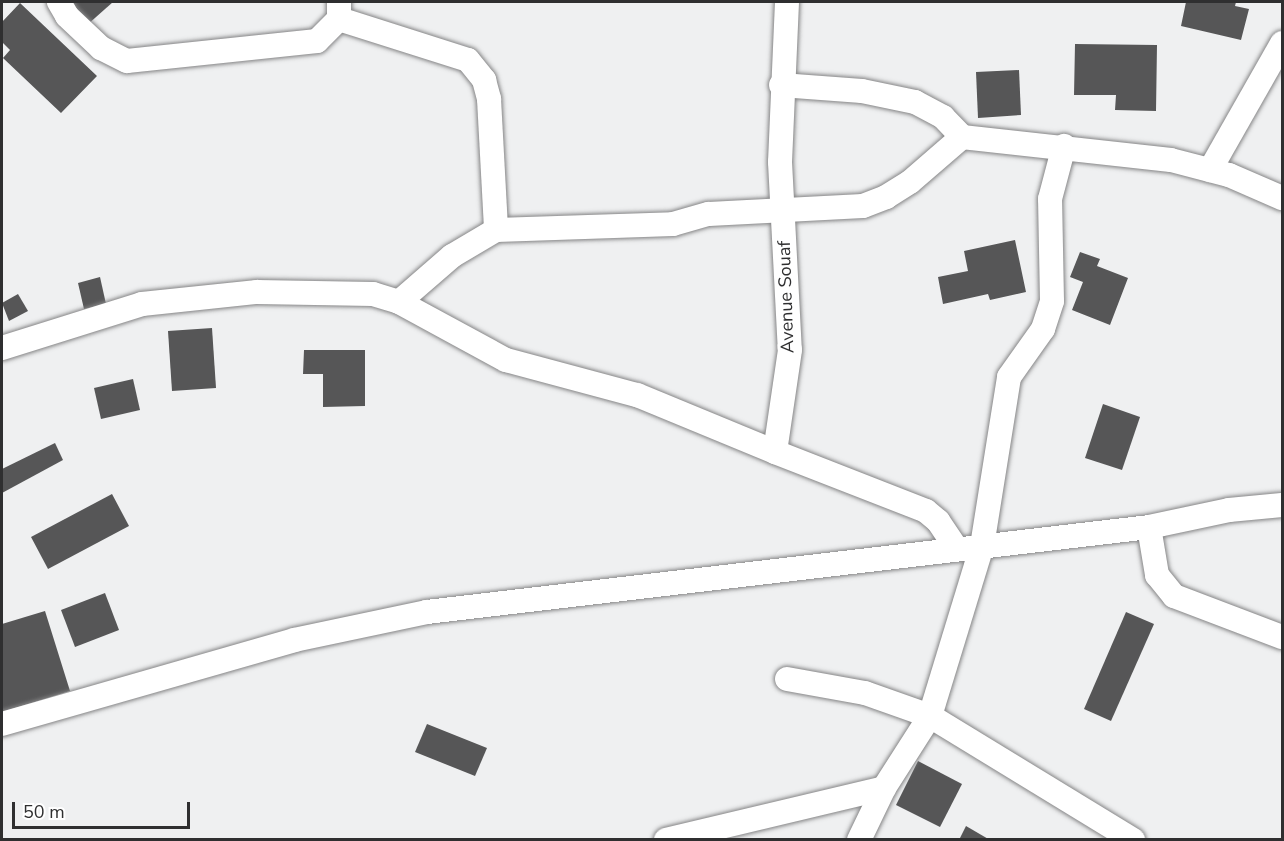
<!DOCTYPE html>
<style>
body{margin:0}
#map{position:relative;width:1284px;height:841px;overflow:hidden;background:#eff0f1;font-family:"Nunito Sans",sans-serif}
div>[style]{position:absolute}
.building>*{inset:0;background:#565657}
.roads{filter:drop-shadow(0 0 2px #858586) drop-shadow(0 0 2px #858586)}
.street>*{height:24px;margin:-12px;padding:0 12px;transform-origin:12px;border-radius:12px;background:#fff}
span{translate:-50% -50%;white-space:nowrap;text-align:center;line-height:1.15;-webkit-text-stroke:6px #fff;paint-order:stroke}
.street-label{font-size:18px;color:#2f2f30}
.frame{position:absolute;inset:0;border:3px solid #2f2f30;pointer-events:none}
.scale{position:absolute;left:12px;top:802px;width:178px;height:27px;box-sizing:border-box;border:3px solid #2f2f30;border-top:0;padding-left:8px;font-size:18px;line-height:21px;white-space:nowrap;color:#2f2f30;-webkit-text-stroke:4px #fff;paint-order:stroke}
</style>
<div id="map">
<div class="building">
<i style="clip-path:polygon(74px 2px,113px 2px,87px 25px,69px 6px)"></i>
<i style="clip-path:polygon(1186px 2px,1236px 2px,1235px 6px,1249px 9px,1241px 40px,1181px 26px)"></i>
<i style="clip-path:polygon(20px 3px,97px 76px,61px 113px,3px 58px,10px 50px,2px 42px,2px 22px)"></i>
<i style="clip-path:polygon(1075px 44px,1157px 45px,1156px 111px,1115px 110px,1116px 95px,1074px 95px)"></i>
<i style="clip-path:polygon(1019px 70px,1021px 115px,978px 118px,976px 72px)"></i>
<i style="clip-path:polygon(1015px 240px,1026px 292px,990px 300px,988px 294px,943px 304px,938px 277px,968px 271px,964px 251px)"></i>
<i style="clip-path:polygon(1080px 252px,1100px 259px,1097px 266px,1128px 278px,1110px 325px,1072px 310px,1083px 282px,1070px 277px)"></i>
<i style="clip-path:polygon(100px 277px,106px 304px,84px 309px,78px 283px)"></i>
<i style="clip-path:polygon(18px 294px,28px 311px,9px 321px,2px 303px)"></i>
<i style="clip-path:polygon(212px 328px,216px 388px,172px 391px,168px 331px)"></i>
<i style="clip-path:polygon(304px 350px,365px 350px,365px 406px,323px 407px,323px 374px,303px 374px)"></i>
<i style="clip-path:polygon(133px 379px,140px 410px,101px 419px,94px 388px)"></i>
<i style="clip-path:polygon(1103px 404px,1140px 417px,1122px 470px,1085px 458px)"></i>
<i style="clip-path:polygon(55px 443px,63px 460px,2px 493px,2px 469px)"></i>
<i style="clip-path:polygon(112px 494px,129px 526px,48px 569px,31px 537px)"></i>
<i style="clip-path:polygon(105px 593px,119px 630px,75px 647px,61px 610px)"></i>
<i style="clip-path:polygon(45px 611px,70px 691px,2px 712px,2px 624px)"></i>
<i style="clip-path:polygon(1126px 612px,1154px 624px,1111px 721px,1084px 709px)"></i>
<i style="clip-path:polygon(427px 724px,487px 748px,475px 776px,415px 752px)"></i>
<i style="clip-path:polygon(918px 761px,962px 784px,940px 827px,896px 805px)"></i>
<i style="clip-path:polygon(966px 826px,990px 840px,959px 840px)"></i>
</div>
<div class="roads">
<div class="street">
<i style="left:59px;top:2px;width:16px;rotate:60deg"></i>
<i style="left:67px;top:16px;width:47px;rotate:43.3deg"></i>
<i style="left:101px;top:48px;width:29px;rotate:27deg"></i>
<i style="left:127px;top:61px;width:191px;rotate:-6deg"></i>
<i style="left:317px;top:41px;width:31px;rotate:-45deg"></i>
<i style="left:339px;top:19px;width:17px;rotate:-90deg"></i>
<i style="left:787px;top:2px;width:160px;rotate:92.5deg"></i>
<i style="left:780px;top:162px;width:188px;rotate:87deg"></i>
<i style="left:790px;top:350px;width:103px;rotate:98.4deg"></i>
<i style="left:775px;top:452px;width:162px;rotate:21.3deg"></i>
<i style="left:926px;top:511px;width:16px;rotate:40deg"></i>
<i style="left:938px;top:521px;width:34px;rotate:56deg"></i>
<i style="left:339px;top:19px;width:135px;rotate:17.6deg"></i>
<i style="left:468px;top:60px;width:26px;rotate:51deg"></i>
<i style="left:484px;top:80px;width:20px;rotate:75deg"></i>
<i style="left:489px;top:99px;width:131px;rotate:86.9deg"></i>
<i style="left:781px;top:85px;width:81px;rotate:4.2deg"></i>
<i style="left:862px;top:91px;width:54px;rotate:11.7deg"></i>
<i style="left:915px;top:102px;width:32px;rotate:28deg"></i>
<i style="left:943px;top:117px;width:28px;rotate:46deg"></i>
<i style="left:1210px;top:170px;width:146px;rotate:-60.4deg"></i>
<i style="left:399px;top:302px;width:70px;rotate:-41deg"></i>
<i style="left:452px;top:256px;width:51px;rotate:-30.6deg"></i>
<i style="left:496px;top:230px;width:177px;rotate:-1.9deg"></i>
<i style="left:673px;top:224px;width:37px;rotate:-16deg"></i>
<i style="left:709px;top:214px;width:154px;rotate:-3deg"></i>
<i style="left:863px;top:206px;width:25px;rotate:-21deg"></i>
<i style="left:886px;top:197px;width:28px;rotate:-32deg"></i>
<i style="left:910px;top:182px;width:69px;rotate:-40.9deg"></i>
<i style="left:962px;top:137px;width:210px;rotate:6.3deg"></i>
<i style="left:1171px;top:160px;width:60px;rotate:14.5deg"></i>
<i style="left:1229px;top:175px;width:58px;rotate:23.5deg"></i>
<i style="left:2px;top:348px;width:147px;rotate:-17.4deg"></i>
<i style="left:142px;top:304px;width:116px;rotate:-6deg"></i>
<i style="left:257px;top:292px;width:116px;rotate:1deg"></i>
<i style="left:373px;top:294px;width:27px;rotate:17deg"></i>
<i style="left:399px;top:302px;width:122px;rotate:28.5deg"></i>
<i style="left:506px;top:360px;width:136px;rotate:15deg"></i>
<i style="left:637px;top:395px;width:149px;rotate:22.4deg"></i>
<i style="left:1149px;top:527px;width:49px;rotate:80.5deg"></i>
<i style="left:1157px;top:575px;width:27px;rotate:51deg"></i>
<i style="left:1174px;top:596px;width:116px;rotate:20.8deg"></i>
<i style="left:787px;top:679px;width:79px;rotate:10.2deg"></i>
<i style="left:865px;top:693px;width:69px;rotate:19.5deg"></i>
<i style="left:930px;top:716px;width:238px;rotate:31.4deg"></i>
<i style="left:2px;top:724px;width:304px;rotate:-16deg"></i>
<i style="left:294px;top:640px;width:136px;rotate:-11.9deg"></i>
<i style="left:427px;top:612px;width:727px;rotate:-6.71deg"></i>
<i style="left:1149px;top:527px;width:82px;rotate:-12deg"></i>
<i style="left:1229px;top:510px;width:53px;rotate:-5.4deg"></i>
<i style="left:666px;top:840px;width:224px;rotate:-13.4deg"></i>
<i style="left:884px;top:788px;width:85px;rotate:-57.4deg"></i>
<i style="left:930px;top:716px;width:178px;rotate:-73deg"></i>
<i style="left:982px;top:546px;width:171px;rotate:-80.9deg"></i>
<i style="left:1009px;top:377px;width:59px;rotate:-54.7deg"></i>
<i style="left:1043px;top:329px;width:29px;rotate:-72deg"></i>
<i style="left:1052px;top:301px;width:102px;rotate:-91.1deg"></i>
<i style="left:1050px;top:199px;width:55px;rotate:-75.2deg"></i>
<i style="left:859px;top:840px;width:58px;rotate:-64.3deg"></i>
</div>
</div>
<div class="street-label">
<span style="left:786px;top:297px;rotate:-92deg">Avenue Souaf</span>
</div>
<div class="frame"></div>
<div class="scale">50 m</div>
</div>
